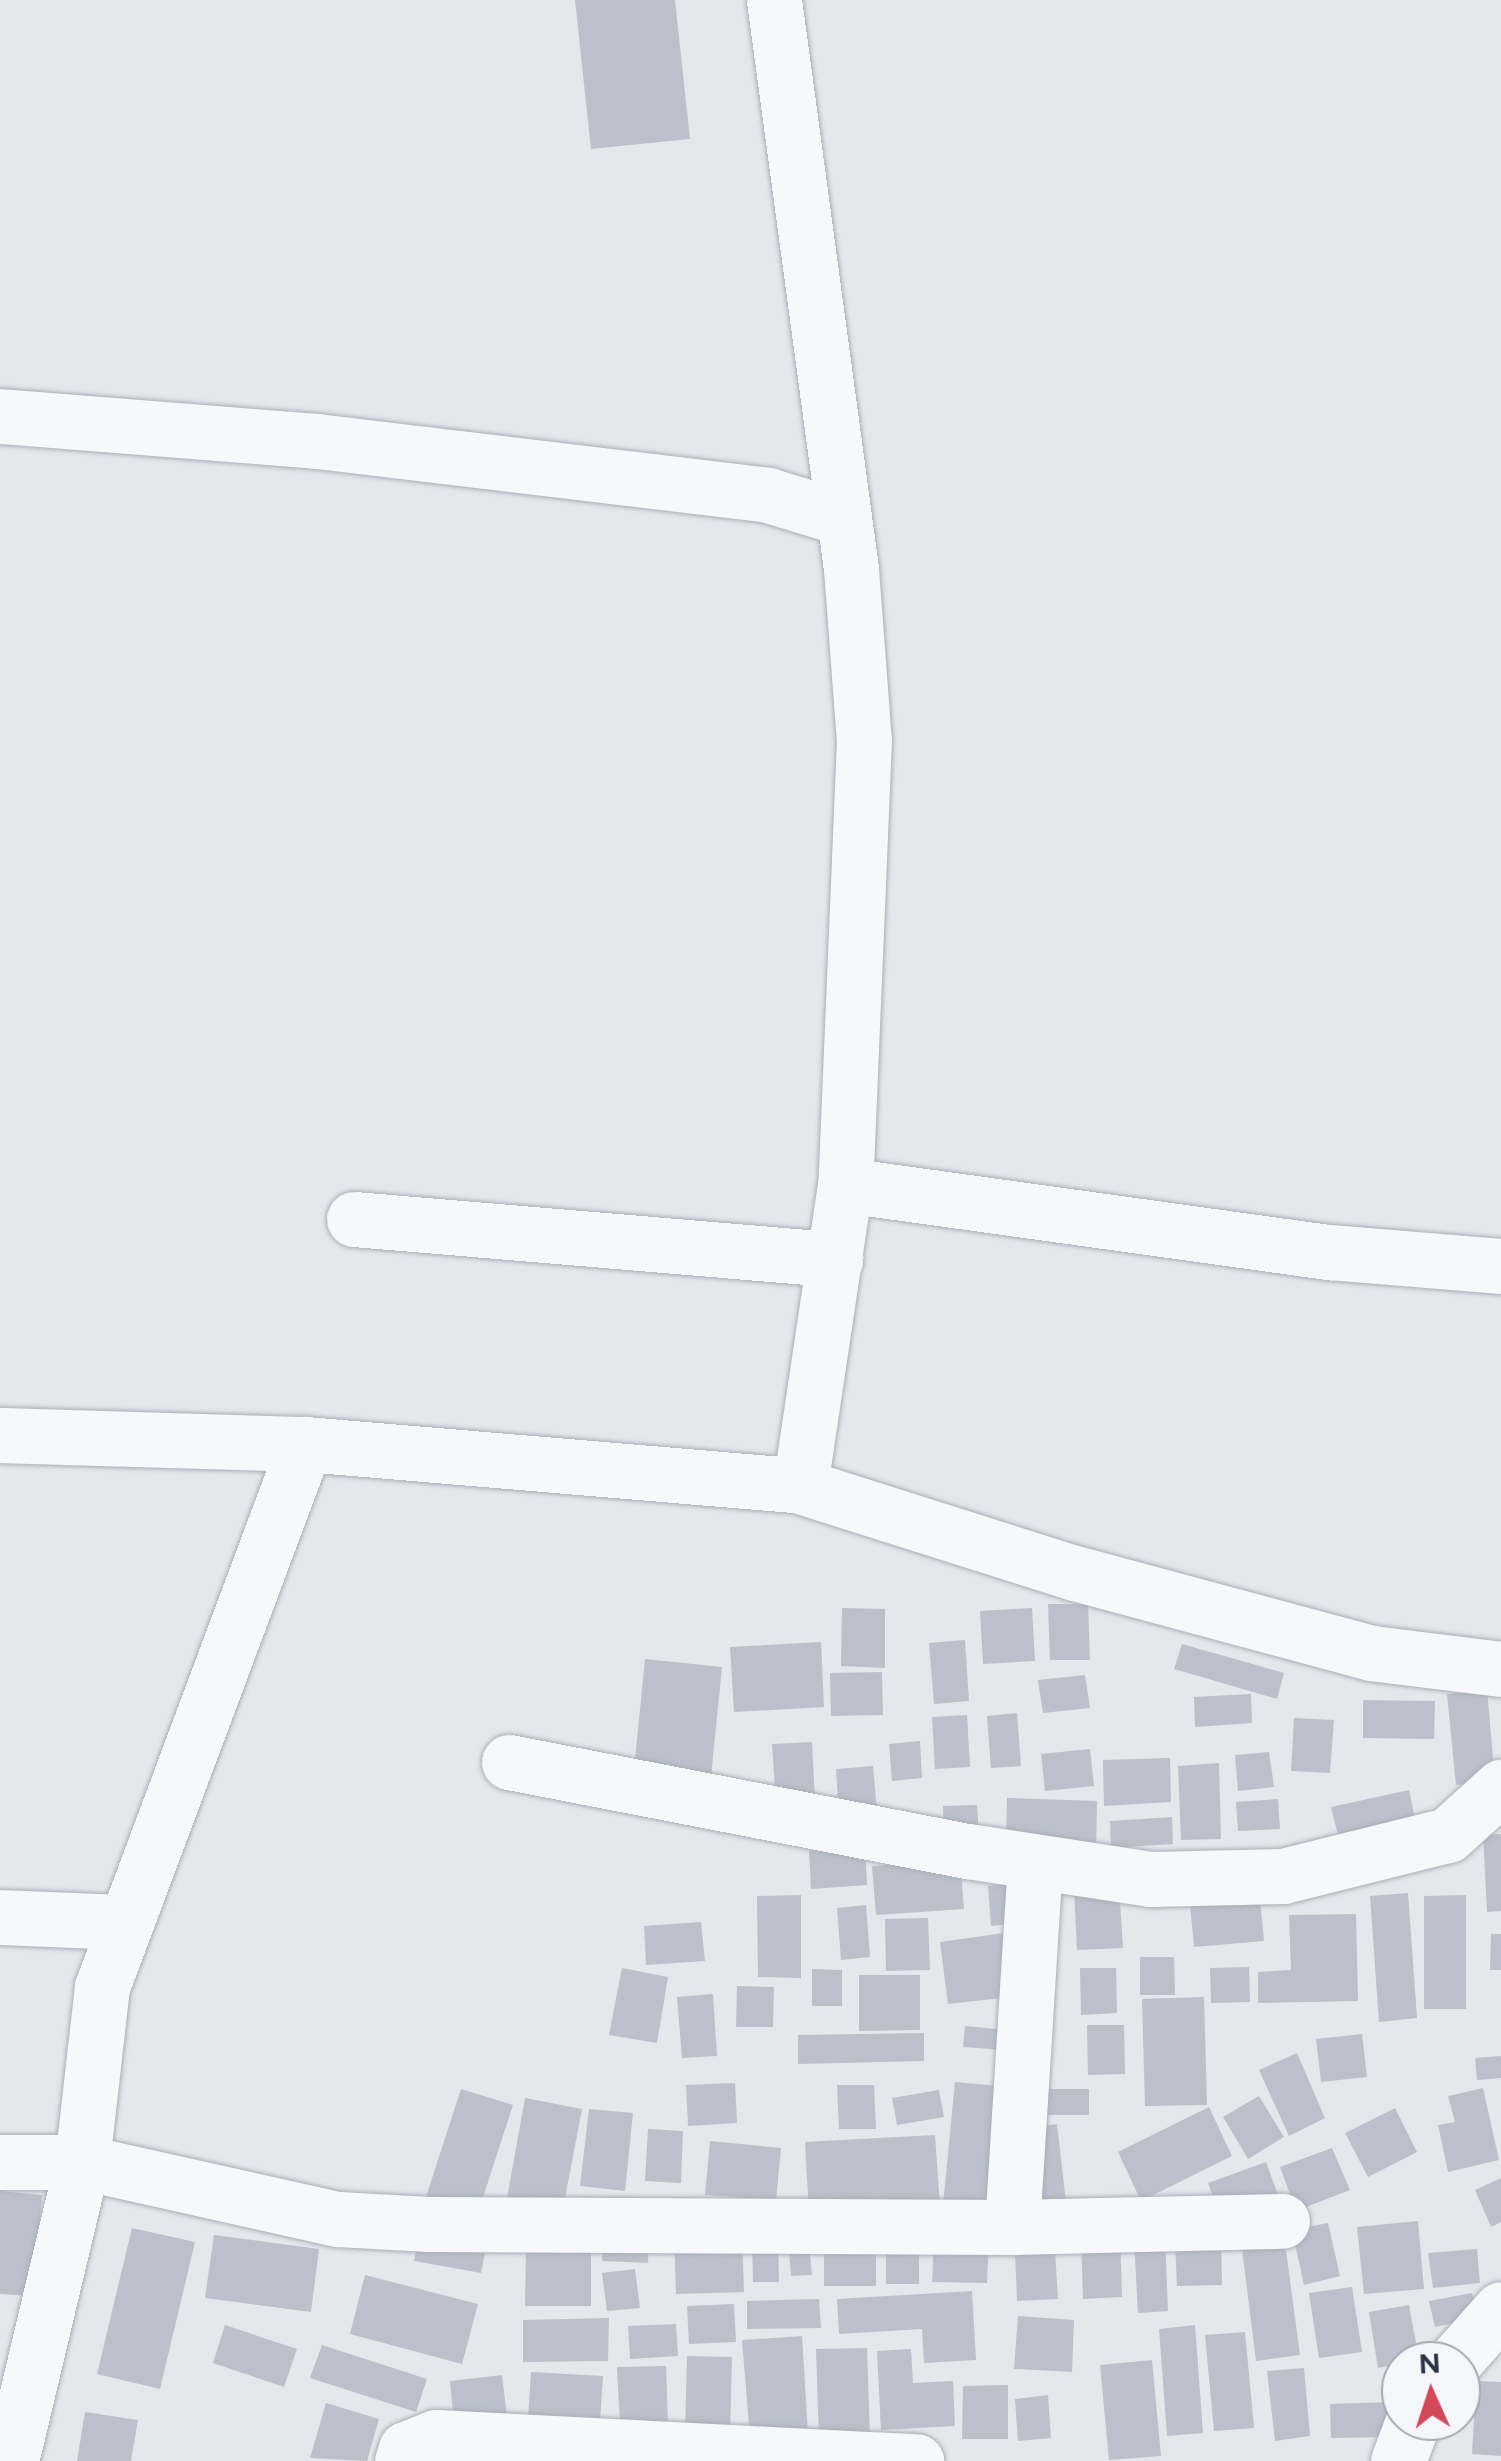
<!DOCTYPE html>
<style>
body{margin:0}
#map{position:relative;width:1501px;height:2461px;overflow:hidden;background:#e4e7ec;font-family:Figtree,sans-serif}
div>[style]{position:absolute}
.building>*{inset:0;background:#bbc0ca}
.roads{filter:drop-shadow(0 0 2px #a9aeb7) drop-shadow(0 0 2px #a9aeb7)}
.minor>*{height:55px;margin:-27.5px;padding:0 27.5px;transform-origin:27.5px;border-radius:27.5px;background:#f7f8fa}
span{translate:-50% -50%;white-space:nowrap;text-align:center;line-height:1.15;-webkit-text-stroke:9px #f4f6f9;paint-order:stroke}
.north{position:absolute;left:1381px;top:2341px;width:100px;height:100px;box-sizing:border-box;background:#f4f6f9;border:2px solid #a4a8b1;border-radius:50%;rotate:357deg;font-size:28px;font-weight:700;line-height:40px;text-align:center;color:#2b3445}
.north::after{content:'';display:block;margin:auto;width:35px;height:45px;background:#d1495b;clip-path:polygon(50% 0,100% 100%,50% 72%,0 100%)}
</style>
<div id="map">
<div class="building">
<i style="clip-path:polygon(575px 0,675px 0,690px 139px,591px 149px)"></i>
<i style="clip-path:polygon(1048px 1604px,1088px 1604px,1090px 1660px,1050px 1660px)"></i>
<i style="clip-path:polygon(842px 1608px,885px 1609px,885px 1668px,841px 1666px)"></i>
<i style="clip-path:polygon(1032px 1608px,1035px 1661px,983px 1664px,980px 1611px)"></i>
<i style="clip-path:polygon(965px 1640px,969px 1701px,934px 1704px,929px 1643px)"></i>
<i style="clip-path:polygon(821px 1642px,824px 1707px,734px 1712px,730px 1647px)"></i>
<i style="clip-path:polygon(1182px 1644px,1284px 1673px,1277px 1699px,1174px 1669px)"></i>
<i style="clip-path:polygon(645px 1659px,722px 1667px,710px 1787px,633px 1780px)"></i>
<i style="clip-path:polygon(882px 1672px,883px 1715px,831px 1716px,830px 1673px)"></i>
<i style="clip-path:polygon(1085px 1675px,1090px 1708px,1043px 1713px,1038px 1680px)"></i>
<i style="clip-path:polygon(1487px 1690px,1495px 1780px,1456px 1785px,1447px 1694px)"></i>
<i style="clip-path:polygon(1251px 1694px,1252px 1723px,1195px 1727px,1194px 1697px)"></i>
<i style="clip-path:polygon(1363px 1700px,1435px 1701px,1434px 1739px,1363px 1738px)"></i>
<i style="clip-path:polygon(1017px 1713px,1021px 1766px,991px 1768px,987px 1716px)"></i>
<i style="clip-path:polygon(967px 1715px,970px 1767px,935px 1769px,932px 1717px)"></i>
<i style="clip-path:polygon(1294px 1718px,1334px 1720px,1330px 1773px,1291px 1771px)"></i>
<i style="clip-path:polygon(920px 1741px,922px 1778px,892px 1781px,889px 1744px)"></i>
<i style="clip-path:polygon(812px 1742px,815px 1803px,776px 1805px,772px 1744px)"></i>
<i style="clip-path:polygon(1090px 1749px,1094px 1786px,1045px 1791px,1041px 1754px)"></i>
<i style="clip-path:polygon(1269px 1752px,1274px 1787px,1238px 1791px,1235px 1755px)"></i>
<i style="clip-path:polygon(1170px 1758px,1171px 1802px,1104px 1806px,1103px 1760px)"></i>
<i style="clip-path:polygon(1219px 1763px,1221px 1839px,1181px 1840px,1178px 1766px)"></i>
<i style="clip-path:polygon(873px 1766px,877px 1811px,839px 1815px,836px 1769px)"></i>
<i style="clip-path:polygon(1409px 1790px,1417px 1828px,1341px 1847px,1331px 1807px)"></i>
<i style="clip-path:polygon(1007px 1798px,1097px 1801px,1096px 1852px,1006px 1849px)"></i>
<i style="clip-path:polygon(1278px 1799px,1280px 1829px,1238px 1831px,1236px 1802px)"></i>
<i style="clip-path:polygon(977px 1805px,979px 1835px,944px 1836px,943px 1806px)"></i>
<i style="clip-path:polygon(1172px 1817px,1173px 1844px,1111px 1848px,1110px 1821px)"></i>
<i style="clip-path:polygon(1501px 1834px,1501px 1911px,1487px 1912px,1483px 1835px)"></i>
<i style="clip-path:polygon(865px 1847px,867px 1885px,811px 1889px,809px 1851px)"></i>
<i style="clip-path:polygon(960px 1860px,964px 1909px,876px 1915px,872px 1866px)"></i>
<i style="clip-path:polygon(1006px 1884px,1010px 1924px,991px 1926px,988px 1886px)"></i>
<i style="clip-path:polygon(1119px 1887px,1123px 1948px,1077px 1950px,1074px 1889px)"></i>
<i style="clip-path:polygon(1408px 1893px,1417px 2018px,1379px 2022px,1370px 1896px)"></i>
<i style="clip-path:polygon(801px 1895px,801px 1978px,758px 1977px,757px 1896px)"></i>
<i style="clip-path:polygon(1466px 1895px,1466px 2009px,1424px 2009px,1424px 1896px)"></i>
<i style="clip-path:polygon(1260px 1898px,1264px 1941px,1194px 1947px,1190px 1904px)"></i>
<i style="clip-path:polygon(866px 1905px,870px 1957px,841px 1960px,837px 1908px)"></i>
<i style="clip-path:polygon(1356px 1914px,1358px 2001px,1258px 2003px,1258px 1972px,1291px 1970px,1289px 1915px)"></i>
<i style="clip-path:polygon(928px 1918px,930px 1970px,886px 1971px,885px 1919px)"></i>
<i style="clip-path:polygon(701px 1922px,705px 1961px,646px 1965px,644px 1926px)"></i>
<i style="clip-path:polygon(1004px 1933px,1012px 1997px,948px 2004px,940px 1942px)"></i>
<i style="clip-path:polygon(1491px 1934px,1501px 1934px,1501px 1970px,1490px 1970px)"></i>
<i style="clip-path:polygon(1140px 1957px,1174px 1957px,1175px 1995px,1140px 1995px)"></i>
<i style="clip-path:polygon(1249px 1967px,1250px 2002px,1211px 2003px,1210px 1968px)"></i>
<i style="clip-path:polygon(622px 1968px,668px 1977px,657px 2043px,609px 2035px)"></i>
<i style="clip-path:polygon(1080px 1968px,1116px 1968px,1117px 2013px,1081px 2015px)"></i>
<i style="clip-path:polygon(812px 1969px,842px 1970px,842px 2006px,812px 2006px)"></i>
<i style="clip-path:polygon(859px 1975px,920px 1975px,920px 2030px,859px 2031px)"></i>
<i style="clip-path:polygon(737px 1986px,774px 1987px,773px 2027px,736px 2027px)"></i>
<i style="clip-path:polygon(713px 1994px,717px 2056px,682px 2058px,677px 1997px)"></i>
<i style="clip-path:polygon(1204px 1997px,1207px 2105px,1145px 2106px,1142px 1999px)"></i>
<i style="clip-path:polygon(1087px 2025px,1124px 2025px,1125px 2074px,1088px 2075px)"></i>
<i style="clip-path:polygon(965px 2026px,1006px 2030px,1004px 2050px,963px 2047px)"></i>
<i style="clip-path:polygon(924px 2033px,924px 2061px,798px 2064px,798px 2035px)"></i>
<i style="clip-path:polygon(1362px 2034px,1367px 2077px,1321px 2082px,1316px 2039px)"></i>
<i style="clip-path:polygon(1297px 2053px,1325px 2118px,1289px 2136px,1259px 2070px)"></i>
<i style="clip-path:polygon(1501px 2056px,1501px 2078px,1477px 2080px,1475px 2058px)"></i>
<i style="clip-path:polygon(955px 2082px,1010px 2087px,998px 2209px,943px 2205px)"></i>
<i style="clip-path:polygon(735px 2083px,737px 2123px,688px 2126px,686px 2085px)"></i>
<i style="clip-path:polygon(837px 2085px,874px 2085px,876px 2129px,839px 2129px)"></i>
<i style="clip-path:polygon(1483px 2088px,1499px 2160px,1448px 2172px,1438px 2125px,1455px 2122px,1448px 2096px)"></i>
<i style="clip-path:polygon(461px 2089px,513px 2105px,477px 2216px,425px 2200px)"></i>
<i style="clip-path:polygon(1032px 2089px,1089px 2089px,1089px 2115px,1032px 2115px)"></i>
<i style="clip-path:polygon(939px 2090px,944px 2117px,897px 2125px,892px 2098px)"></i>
<i style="clip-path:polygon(1259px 2096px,1284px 2137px,1248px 2159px,1223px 2117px)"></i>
<i style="clip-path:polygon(525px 2098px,582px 2109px,562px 2214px,506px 2204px)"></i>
<i style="clip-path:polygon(1209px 2107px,1232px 2156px,1141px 2201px,1118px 2152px)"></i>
<i style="clip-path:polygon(1395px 2108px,1417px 2152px,1368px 2177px,1345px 2133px)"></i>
<i style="clip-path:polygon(589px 2109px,633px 2113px,625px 2191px,580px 2186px)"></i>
<i style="clip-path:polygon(1057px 2124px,1067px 2211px,1036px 2215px,1024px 2129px)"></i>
<i style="clip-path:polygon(648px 2129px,683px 2131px,681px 2183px,645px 2181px)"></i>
<i style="clip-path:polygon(935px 2135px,940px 2206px,809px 2214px,805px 2142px)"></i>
<i style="clip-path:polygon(710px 2141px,781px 2148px,776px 2200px,705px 2195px)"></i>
<i style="clip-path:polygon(1332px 2148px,1350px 2190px,1296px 2211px,1280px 2167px)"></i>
<i style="clip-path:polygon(1266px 2162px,1278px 2195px,1220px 2216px,1208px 2183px)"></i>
<i style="clip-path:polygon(1501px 2178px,1501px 2222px,1491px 2227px,1475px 2190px)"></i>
<i style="clip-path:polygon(0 2191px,42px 2195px,33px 2296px,0 2294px)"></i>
<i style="clip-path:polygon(1418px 2221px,1424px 2289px,1364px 2294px,1357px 2227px)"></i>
<i style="clip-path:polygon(1328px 2223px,1340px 2276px,1304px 2285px,1292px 2230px)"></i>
<i style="clip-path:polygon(132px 2228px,195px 2242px,160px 2389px,97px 2374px)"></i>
<i style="clip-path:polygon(742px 2231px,744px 2292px,676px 2294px,674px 2233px)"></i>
<i style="clip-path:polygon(603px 2233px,649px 2234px,648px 2263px,602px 2261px)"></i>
<i style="clip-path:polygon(1120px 2233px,1122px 2297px,1083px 2299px,1081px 2234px)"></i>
<i style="clip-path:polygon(778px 2234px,779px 2282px,753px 2282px,752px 2235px)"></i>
<i style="clip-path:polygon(824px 2234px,876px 2234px,876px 2286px,824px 2286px)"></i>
<i style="clip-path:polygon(214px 2235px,319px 2249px,311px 2312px,205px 2298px)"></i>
<i style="clip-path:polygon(808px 2235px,812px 2275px,791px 2276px,788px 2237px)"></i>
<i style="clip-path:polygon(419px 2236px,486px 2248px,481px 2273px,414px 2261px)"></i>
<i style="clip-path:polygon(886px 2237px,919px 2237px,919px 2284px,886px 2284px)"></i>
<i style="clip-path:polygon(1165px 2238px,1168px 2311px,1138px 2313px,1134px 2240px)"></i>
<i style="clip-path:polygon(1221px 2238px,1222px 2285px,1177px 2286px,1175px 2241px)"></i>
<i style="clip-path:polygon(934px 2240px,989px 2241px,987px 2283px,932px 2282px)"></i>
<i style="clip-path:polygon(1285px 2243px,1300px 2355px,1256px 2361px,1242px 2249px)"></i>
<i style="clip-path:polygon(526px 2249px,591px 2249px,591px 2306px,525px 2306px)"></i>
<i style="clip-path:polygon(1477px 2249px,1480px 2283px,1433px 2288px,1428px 2253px)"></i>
<i style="clip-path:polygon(1055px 2251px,1058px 2299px,1017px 2301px,1015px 2253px)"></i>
<i style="clip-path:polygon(635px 2269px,640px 2308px,607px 2311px,602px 2273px)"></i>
<i style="clip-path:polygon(365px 2275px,478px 2304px,462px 2364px,350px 2334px)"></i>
<i style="clip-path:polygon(1352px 2287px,1362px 2352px,1319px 2358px,1309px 2293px)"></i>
<i style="clip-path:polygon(972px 2291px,976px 2360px,924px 2363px,922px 2329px,839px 2334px,837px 2299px)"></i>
<i style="clip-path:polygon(1472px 2293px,1478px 2318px,1435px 2327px,1429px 2301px)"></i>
<i style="clip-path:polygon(819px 2299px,821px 2328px,747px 2329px,747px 2301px)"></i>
<i style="clip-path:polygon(734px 2304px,736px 2342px,689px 2344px,687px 2306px)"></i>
<i style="clip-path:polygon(1409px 2305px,1419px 2360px,1378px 2368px,1369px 2312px)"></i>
<i style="clip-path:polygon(1018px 2316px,1074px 2320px,1072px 2372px,1014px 2369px)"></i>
<i style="clip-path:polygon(609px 2318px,608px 2361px,523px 2362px,523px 2320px)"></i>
<i style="clip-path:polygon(676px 2324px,678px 2356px,630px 2359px,628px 2326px)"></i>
<i style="clip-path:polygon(225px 2325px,297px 2349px,284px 2387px,213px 2363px)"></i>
<i style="clip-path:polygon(1195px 2325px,1203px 2433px,1167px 2436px,1159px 2329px)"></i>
<i style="clip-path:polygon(1245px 2332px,1254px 2428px,1214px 2431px,1205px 2335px)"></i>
<i style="clip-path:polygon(802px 2336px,808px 2433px,750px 2437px,742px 2340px)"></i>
<i style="clip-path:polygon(322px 2345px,427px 2379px,416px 2412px,310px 2378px)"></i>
<i style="clip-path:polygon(867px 2348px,870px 2437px,819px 2440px,816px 2349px)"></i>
<i style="clip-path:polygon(911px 2349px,913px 2383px,953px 2381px,955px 2426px,881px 2430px,877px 2351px)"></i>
<i style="clip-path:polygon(687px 2356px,732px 2357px,730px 2437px,685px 2435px)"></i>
<i style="clip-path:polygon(1152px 2360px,1161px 2456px,1109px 2460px,1100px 2365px)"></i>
<i style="clip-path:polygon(666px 2366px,668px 2423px,620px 2424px,617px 2367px)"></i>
<i style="clip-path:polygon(1304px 2368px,1310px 2436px,1275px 2441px,1267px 2371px)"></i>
<i style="clip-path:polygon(531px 2372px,603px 2376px,600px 2422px,528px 2419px)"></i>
<i style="clip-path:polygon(502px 2375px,507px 2417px,454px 2423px,450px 2381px)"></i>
<i style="clip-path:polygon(1476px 2381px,1501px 2382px,1501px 2456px,1472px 2454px)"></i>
<i style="clip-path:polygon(1008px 2385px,1008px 2439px,962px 2439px,963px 2386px)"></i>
<i style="clip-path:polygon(1048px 2395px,1051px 2438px,1018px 2441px,1015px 2399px)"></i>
<i style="clip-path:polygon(1394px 2402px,1394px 2437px,1331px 2438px,1330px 2404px)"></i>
<i style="clip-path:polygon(326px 2403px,379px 2419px,367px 2461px,310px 2458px)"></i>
<i style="clip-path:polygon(85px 2412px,138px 2420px,131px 2461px,77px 2461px)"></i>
</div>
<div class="roads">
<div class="minor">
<i style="left:774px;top:0;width:574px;rotate:82.29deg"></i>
<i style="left:851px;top:569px;width:171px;rotate:85.7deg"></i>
<i style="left:864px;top:740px;width:445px;rotate:92.4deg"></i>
<i style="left:845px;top:1185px;width:304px;rotate:98.5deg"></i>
<i style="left:0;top:416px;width:318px;rotate:4.5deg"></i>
<i style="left:317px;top:441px;width:454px;rotate:6.8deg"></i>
<i style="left:768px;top:495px;width:75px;rotate:17deg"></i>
<i style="left:845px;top:1185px;width:490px;rotate:7.9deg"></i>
<i style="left:1330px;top:1252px;width:172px;rotate:4.7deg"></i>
<i style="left:354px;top:1219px;width:483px;rotate:4.8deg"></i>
<i style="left:0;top:1435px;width:305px;rotate:1.7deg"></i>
<i style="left:305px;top:1444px;width:497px;rotate:4.8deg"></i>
<i style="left:800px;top:1486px;width:288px;rotate:17.6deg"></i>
<i style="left:1075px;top:1573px;width:307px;rotate:15.1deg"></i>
<i style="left:1371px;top:1653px;width:131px;rotate:7deg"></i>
<i style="left:509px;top:1762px;width:468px;rotate:11deg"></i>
<i style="left:968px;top:1851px;width:185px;rotate:8.7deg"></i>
<i style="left:1151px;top:1879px;width:132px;rotate:-1.3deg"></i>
<i style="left:1283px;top:1876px;width:170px;rotate:-14deg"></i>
<i style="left:1448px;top:1835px;width:72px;rotate:-42.2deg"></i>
<i style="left:0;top:1917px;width:126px;rotate:2.3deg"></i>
<i style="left:0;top:2162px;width:82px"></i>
<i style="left:82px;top:2162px;width:262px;rotate:12.6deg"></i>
<i style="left:338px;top:2219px;width:91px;rotate:3.1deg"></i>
<i style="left:429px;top:2224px;width:583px;rotate:0.29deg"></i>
<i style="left:1012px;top:2227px;width:270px;rotate:-1.3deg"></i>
<i style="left:1012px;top:2227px;width:365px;rotate:-86.4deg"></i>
<i style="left:1455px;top:2361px;width:69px;rotate:-48.5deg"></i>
<i style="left:11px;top:2461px;width:307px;rotate:-76.6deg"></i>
<i style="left:82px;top:2162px;width:176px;rotate:-83.5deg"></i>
<i style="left:102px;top:1987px;width:580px;rotate:-69.5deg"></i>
<i style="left:402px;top:2461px;width:13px;rotate:-72deg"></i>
<i style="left:406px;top:2449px;width:32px;rotate:-22deg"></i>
<i style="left:436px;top:2437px;width:481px;rotate:2.9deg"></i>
<i style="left:1398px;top:2461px;width:43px;rotate:-69.4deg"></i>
</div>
</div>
<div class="north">N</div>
</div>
